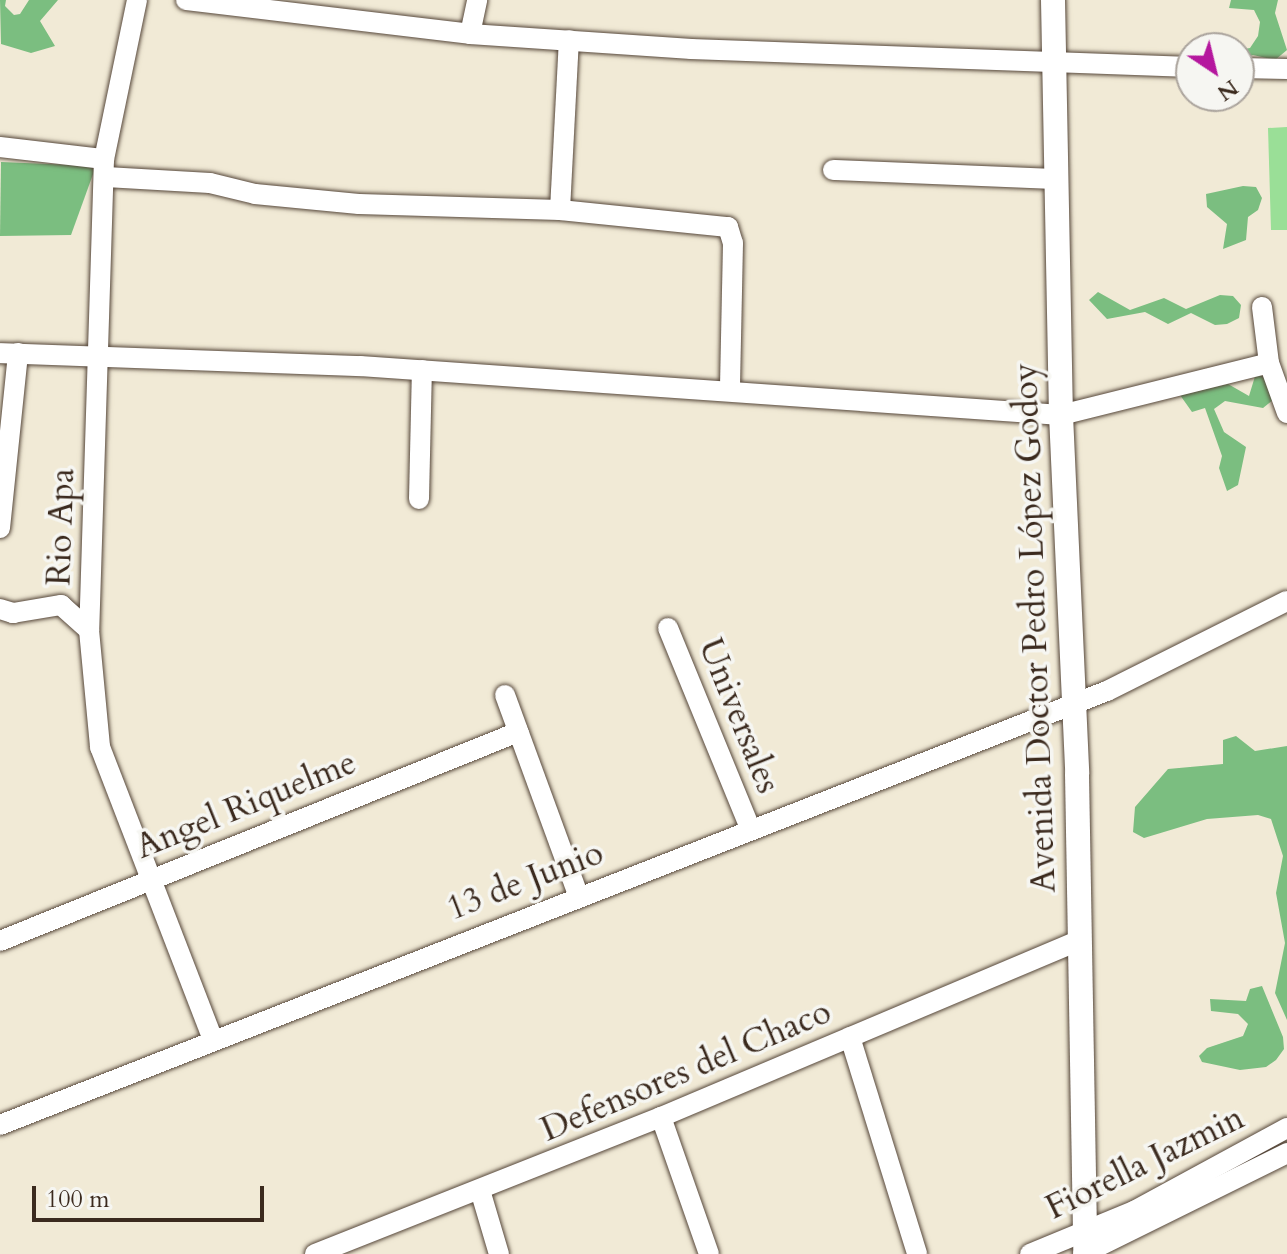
<!DOCTYPE html>
<meta charset="utf-8">
<style>
body{margin:0}
#map{position:relative;width:1287px;height:1254px;overflow:hidden;background:#f1ead6;font-family:Cardo,serif}
div>[style]{position:absolute}
.green>*{inset:0;background:#9adf97}
.forest>*{inset:0;background:#7bbe80}
.roads{filter:drop-shadow(0 0 2px #56473a) drop-shadow(0 0 2px #56473a)}
.minor>*{height:20px;margin:-10px;padding:0 10px;transform-origin:10px;border-radius:10px;background:#fff}
.major>*{height:24px;margin:-12px;padding:0 12px;transform-origin:12px;border-radius:12px;background:#fff}
span{translate:-50% -50%;white-space:nowrap;text-align:center;line-height:1.15;-webkit-text-stroke:7px #f6f6f2;paint-order:stroke}
.street-label{font-size:34px;color:#3b2a1e}
.north{position:absolute;left:1175px;top:32px;width:80px;height:80px;box-sizing:border-box;background:#f6f6f2;border:2px solid #aba49d;border-radius:50%;rotate:145deg;font-size:22px;font-weight:700;line-height:32px;text-align:center;color:#3b2a1e}
.north::after{content:'';display:block;margin:auto;width:28px;height:36px;background:#b5179e;clip-path:polygon(50% 0,100% 100%,50% 72%,0 100%)}
.scale{position:absolute;left:32px;top:1186px;width:232px;height:36px;box-sizing:border-box;border:4px solid #3b2a1e;border-top:0;padding-left:10px;font-size:24px;line-height:28px;white-space:nowrap;color:#3b2a1e;-webkit-text-stroke:6px #f6f6f2;paint-order:stroke}
</style>
<div id="map">
<div class="green">
<i style="clip-path:polygon(1287px 127px,1287px 230px,1271px 230px,1268px 128px)"></i>
</div>
<div class="forest">
<i style="clip-path:polygon(0 0,6px 0,5px 6px,14px 15px,20px 14px,29px 0,58px 0,40px 21px,55px 46px,31px 53px,1px 44px)"></i>
<i style="clip-path:polygon(1231px 0,1278px 0,1275px 13px,1287px 50px,1275px 60px,1253px 55px,1239px 59px,1239px 50px,1250px 48px,1258px 36px,1260px 22px,1254px 10px,1229px 8px)"></i>
<i style="clip-path:polygon(1px 162px,96px 166px,71px 235px,0 236px)"></i>
<i style="clip-path:polygon(1243px 186px,1256px 187px,1262px 198px,1258px 210px,1248px 217px,1246px 240px,1223px 249px,1227px 224px,1207px 207px,1206px 194px)"></i>
<i style="clip-path:polygon(1098px 292px,1130px 310px,1164px 298px,1186px 309px,1220px 295px,1233px 296px,1241px 305px,1239px 318px,1227px 324px,1215px 325px,1191px 313px,1168px 324px,1145px 312px,1107px 319px,1089px 300px)"></i>
<i style="clip-path:polygon(1256px 373px,1278px 384px,1273px 400px,1263px 408px,1225px 401px,1214px 409px,1224px 432px,1246px 447px,1238px 485px,1227px 491px,1219px 468px,1222px 456px,1205px 408px,1192px 412px,1180px 395px,1228px 384px,1249px 396px)"></i>
<i style="clip-path:polygon(1236px 736px,1255px 751px,1287px 746px,1287px 1020px,1275px 993px,1285px 943px,1276px 893px,1283px 856px,1271px 819px,1258px 815px,1207px 819px,1144px 838px,1133px 832px,1135px 807px,1168px 769px,1223px 764px,1223px 740px)"></i>
<i style="clip-path:polygon(1262px 986px,1283px 1037px,1284px 1049px,1276px 1060px,1266px 1067px,1240px 1070px,1202px 1062px,1199px 1056px,1207px 1048px,1243px 1036px,1248px 1024px,1238px 1014px,1211px 1011px,1210px 999px,1246px 1001px,1250px 989px)"></i>
</div>
<div class="roads">
<div class="minor">
<i style="left:137px;top:0;width:162px;rotate:101.7deg"></i>
<i style="left:104px;top:159px;width:471px;rotate:91.8deg"></i>
<i style="left:89px;top:630px;width:118px;rotate:84.6deg"></i>
<i style="left:100px;top:747px;width:312px;rotate:68.9deg"></i>
<i style="left:186px;top:0;width:286px;rotate:6.8deg"></i>
<i style="left:470px;top:34px;width:222px;rotate:3.9deg"></i>
<i style="left:691px;top:49px;width:500px;rotate:2.06deg"></i>
<i style="left:470px;top:34px;width:35px;rotate:-78deg"></i>
<i style="left:1239px;top:68px;width:48px;rotate:1.2deg"></i>
<i style="left:0;top:147px;width:105px;rotate:6.6deg"></i>
<i style="left:833px;top:170px;width:224px;rotate:2.3deg"></i>
<i style="left:106px;top:177px;width:104px;rotate:3.3deg"></i>
<i style="left:210px;top:183px;width:46px;rotate:13.7deg"></i>
<i style="left:255px;top:194px;width:104px;rotate:5.5deg"></i>
<i style="left:359px;top:204px;width:201px;rotate:1.7deg"></i>
<i style="left:560px;top:210px;width:169px;rotate:5.8deg"></i>
<i style="left:728px;top:227px;width:17px;rotate:73deg"></i>
<i style="left:733px;top:243px;width:146px;rotate:91.2deg"></i>
<i style="left:560px;top:210px;width:170px;rotate:-87deg"></i>
<i style="left:1262px;top:307px;width:56px;rotate:82.9deg"></i>
<i style="left:1269px;top:363px;width:53px;rotate:70.2deg"></i>
<i style="left:0;top:353px;width:360px;rotate:2.1deg"></i>
<i style="left:360px;top:366px;width:703px;rotate:4deg"></i>
<i style="left:1061px;top:415px;width:214px;rotate:-14deg"></i>
<i style="left:419px;top:499px;width:129px;rotate:-88.7deg"></i>
<i style="left:0;top:528px;width:176px;rotate:-84.1deg"></i>
<i style="left:0;top:609px;width:14px;rotate:17deg"></i>
<i style="left:13px;top:613px;width:49px;rotate:-9.5deg"></i>
<i style="left:61px;top:605px;width:38px;rotate:42deg"></i>
<i style="left:668px;top:628px;width:216px;rotate:67.7deg"></i>
<i style="left:505px;top:695px;width:212px;rotate:69.9deg"></i>
<i style="left:0;top:941px;width:559px;rotate:-21.97deg"></i>
<i style="left:850px;top:1037px;width:227px;rotate:72.8deg"></i>
<i style="left:661px;top:1117px;width:145px;rotate:70.7deg"></i>
<i style="left:0;top:1125px;width:1189px;rotate:-21.41deg"></i>
<i style="left:1107px;top:691px;width:201px;rotate:-26.6deg"></i>
<i style="left:480px;top:1190px;width:67px;rotate:73.5deg"></i>
<i style="left:315px;top:1254px;width:372px;rotate:-21.6deg"></i>
<i style="left:661px;top:1117px;width:454px;rotate:-22.9deg"></i>
<i style="left:1030px;top:1254px;width:113px;rotate:-22.5deg"></i>
<i style="left:1134px;top:1211px;width:174px;rotate:-28.5deg"></i>
<i style="left:1083px;top:1254px;width:228px;rotate:-26.3deg"></i>
</div>
<div class="major">
<i style="left:1053px;top:0;width:415px;rotate:88.9deg"></i>
<i style="left:1061px;top:415px;width:359px;rotate:87.4deg"></i>
<i style="left:1077px;top:774px;width:480px;rotate:89deg"></i>
</div>
</div>
<div class="street-label">
<span style="left:61px;top:527px;rotate:-88deg">Rio Apa</span>
<span style="left:1035px;top:628px;rotate:-92deg">Avenida Doctor Pedro López Godoy</span>
<span style="left:739px;top:716px;rotate:68deg">Universales</span>
<span style="left:246px;top:805px;rotate:-22deg">Angel Riquelme</span>
<span style="left:525px;top:881px;rotate:-21deg">13 de Junio</span>
<span style="left:686px;top:1071px;rotate:-23deg">Defensores del Chaco</span>
<span style="left:1145px;top:1163px;rotate:-26deg">Fiorella Jazmin</span>
</div>
<div class="north">N</div>
<div class="scale">100 m</div>
</div>
